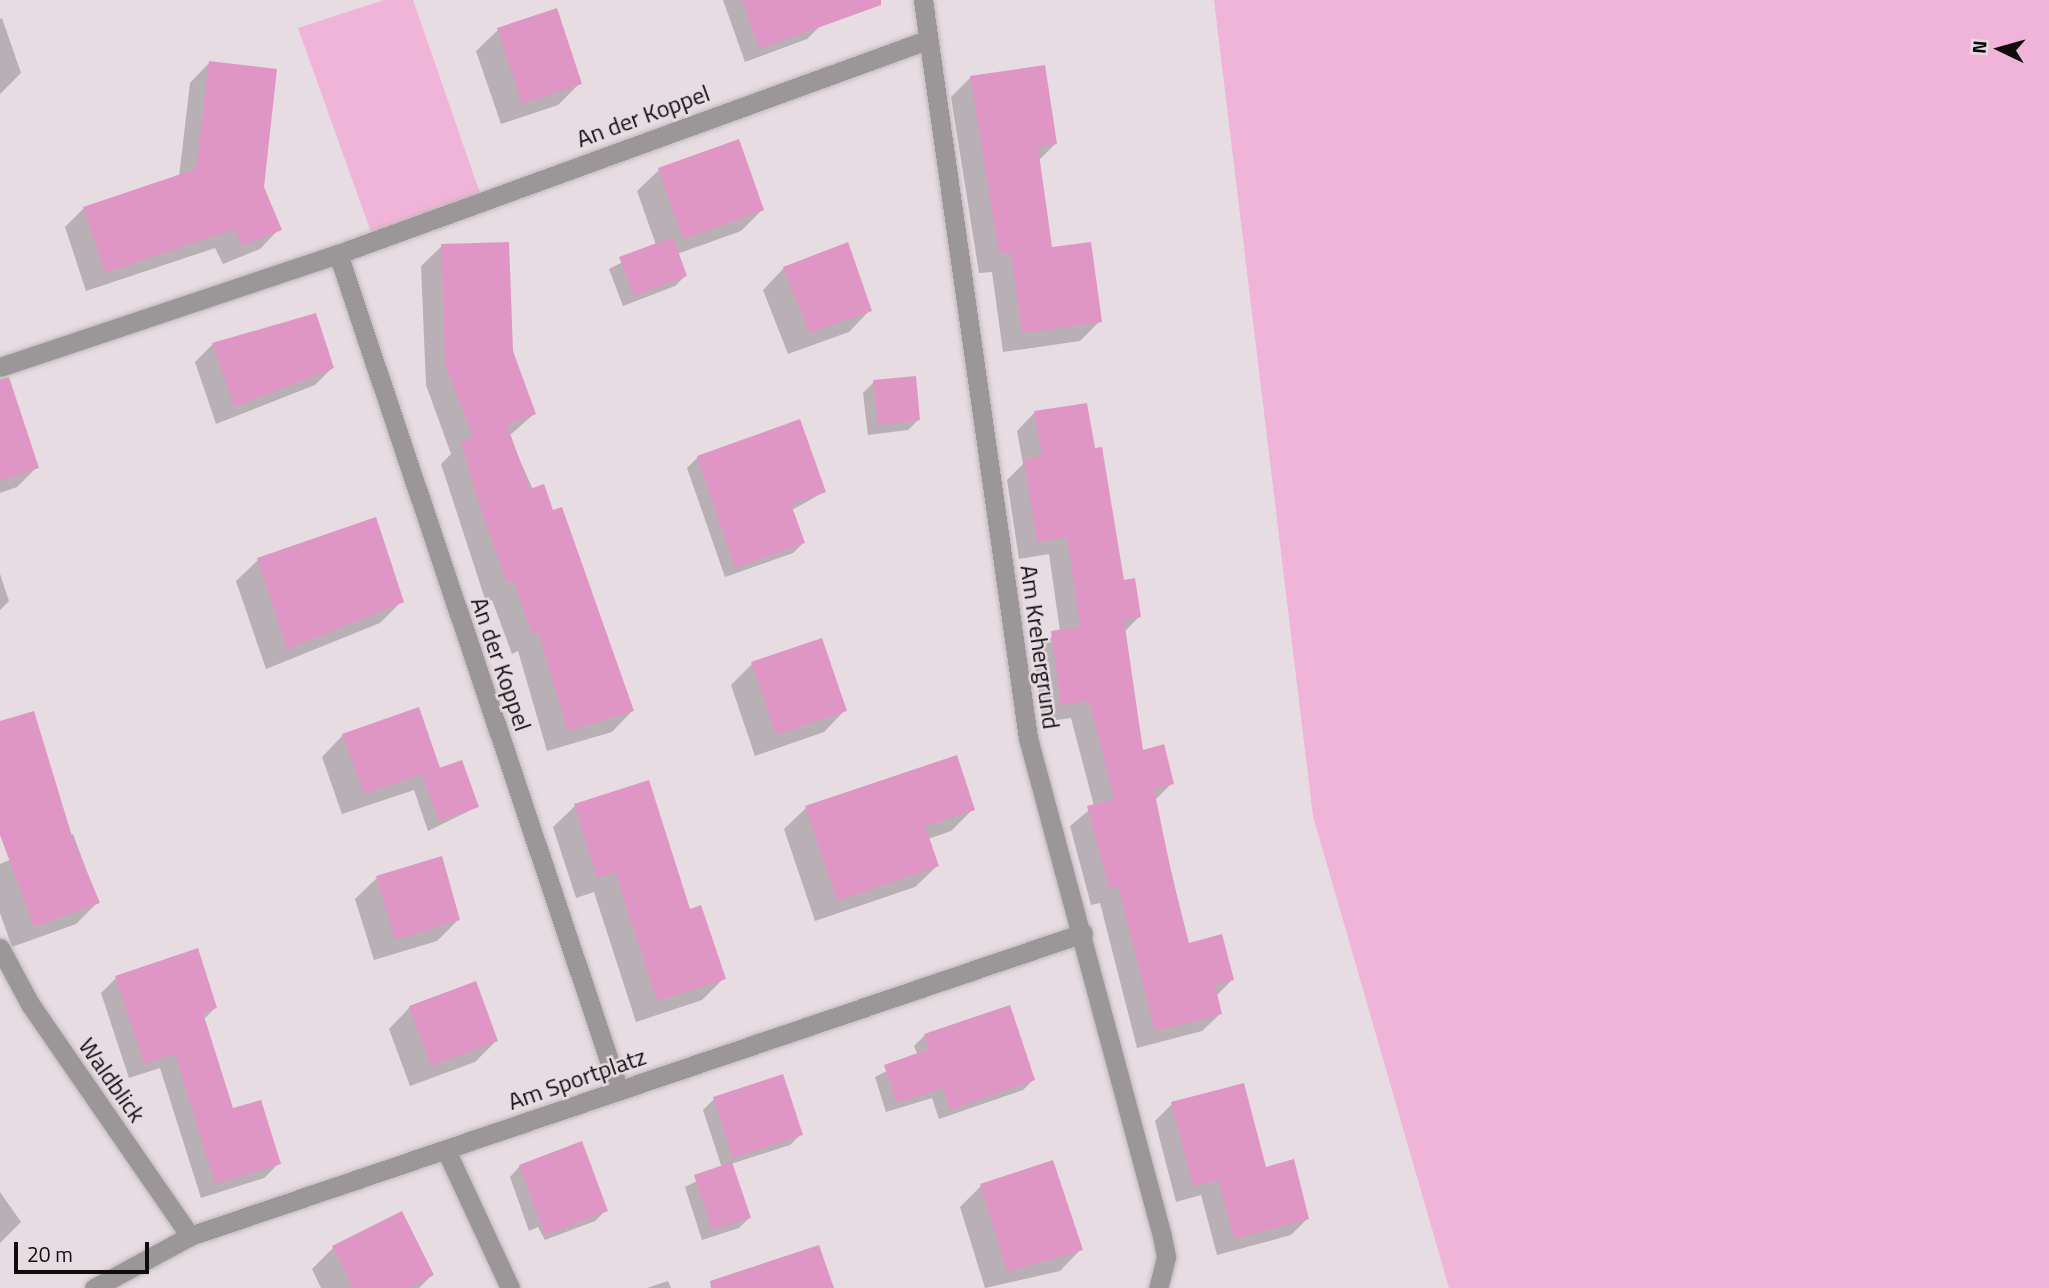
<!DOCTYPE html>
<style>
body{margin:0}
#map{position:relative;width:2049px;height:1288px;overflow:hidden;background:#e6dce2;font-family:"Titillium Web",sans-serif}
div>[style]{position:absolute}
.green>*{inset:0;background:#f1b4d9}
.shadow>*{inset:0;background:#0003}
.building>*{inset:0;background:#e096c4}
.roads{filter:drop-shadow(0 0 2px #bfb7bc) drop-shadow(0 0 2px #bfb7bc)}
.minor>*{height:19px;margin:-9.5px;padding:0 9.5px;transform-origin:9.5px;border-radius:9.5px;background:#9b9799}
span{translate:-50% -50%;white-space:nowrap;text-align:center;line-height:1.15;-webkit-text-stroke:5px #e6dce2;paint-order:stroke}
.street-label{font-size:24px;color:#100c0e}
.north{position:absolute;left:1965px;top:14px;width:70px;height:70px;-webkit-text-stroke:5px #e6dce2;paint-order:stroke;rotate:275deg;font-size:19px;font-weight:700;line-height:28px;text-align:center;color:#100c0e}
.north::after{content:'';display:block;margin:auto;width:24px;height:32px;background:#100c0e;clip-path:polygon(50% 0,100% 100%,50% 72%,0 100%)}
.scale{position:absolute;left:14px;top:1242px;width:135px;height:32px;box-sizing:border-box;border:4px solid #100c0e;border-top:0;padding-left:9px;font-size:21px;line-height:24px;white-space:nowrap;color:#100c0e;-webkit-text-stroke:5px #e6dce2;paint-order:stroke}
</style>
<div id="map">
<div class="green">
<i style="clip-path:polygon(384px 0,413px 0,482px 199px,373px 238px,298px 28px)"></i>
<i style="clip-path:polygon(1214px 0,2049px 0,2049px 1288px,1449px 1288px,1313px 816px)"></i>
</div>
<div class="shadow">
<i style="clip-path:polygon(723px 0,827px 0,821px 25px,807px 39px,745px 62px)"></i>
<i style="clip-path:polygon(2px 18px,21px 73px,0 94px,0 19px)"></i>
<i style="clip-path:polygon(498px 30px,580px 83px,558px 105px,501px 124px,476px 51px)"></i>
<i style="clip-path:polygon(209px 63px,279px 229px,260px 249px,223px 264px,215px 248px,86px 291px,65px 227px,84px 208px,179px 177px,190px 83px)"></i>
<i style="clip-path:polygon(971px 77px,1055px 144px,1038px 161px,1051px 249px,1100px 321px,1080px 341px,1003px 352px,992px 272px,979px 273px,951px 97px)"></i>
<i style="clip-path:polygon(659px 170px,762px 210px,741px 231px,677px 254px,685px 276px,675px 286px,623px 306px,609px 269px,656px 245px,637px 191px)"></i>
<i style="clip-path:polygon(442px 246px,512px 351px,534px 414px,509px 436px,632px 711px,612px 732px,547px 751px,518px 651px,512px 654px,492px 600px,486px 602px,441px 464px,451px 454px,426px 385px,421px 266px)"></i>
<i style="clip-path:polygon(784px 268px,870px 310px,849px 332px,788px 354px,763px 290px)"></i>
<i style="clip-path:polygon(213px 344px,332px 368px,315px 385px,216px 424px,195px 362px)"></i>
<i style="clip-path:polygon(874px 382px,918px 420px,908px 430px,868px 435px,863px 393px)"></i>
<i style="clip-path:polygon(0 400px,37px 467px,17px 487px,0 493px)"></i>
<i style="clip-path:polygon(1035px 412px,1139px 617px,1124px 632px,1142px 752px,1172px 783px,1155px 800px,1188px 945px,1232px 980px,1216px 996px,1221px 1013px,1202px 1031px,1137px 1048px,1100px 903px,1091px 905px,1070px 826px,1094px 806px,1071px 718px,1043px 722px,1033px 650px,1060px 631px,1049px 554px,1019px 559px,1007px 480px,1023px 464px,1017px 431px)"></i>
<i style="clip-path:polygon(698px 457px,824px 492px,792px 510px,803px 543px,793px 553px,725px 577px,687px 468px)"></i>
<i style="clip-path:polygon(375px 520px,402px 601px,380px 623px,266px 669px,236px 581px,258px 560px)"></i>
<i style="clip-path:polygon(0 574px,9px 601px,0 610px)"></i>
<i style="clip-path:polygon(752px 664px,845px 710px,824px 732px,755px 756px,731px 685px)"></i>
<i style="clip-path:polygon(343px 735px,438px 767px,477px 807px,428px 831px,414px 790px,342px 814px,322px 757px)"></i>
<i style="clip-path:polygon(575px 806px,689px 911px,724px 978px,702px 1000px,636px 1022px,594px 892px,576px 898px,553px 827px)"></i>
<i style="clip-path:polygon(806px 808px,973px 809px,951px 831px,928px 839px,937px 866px,915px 887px,815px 921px,784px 829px)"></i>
<i style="clip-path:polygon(73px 834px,98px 902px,76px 924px,12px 947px,0 913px,0 864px)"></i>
<i style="clip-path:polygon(377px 878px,458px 920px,437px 941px,374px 960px,355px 899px)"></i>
<i style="clip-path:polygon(116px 978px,215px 1008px,204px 1019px,232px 1110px,279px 1163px,264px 1178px,201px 1198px,160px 1068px,129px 1078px,101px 993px)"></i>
<i style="clip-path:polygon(410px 1007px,496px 1041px,475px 1062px,410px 1086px,389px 1029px)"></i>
<i style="clip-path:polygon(925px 1035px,1033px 1080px,1023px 1090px,939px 1119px,932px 1098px,886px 1112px,875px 1077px,918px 1055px,914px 1046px)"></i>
<i style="clip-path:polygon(714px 1099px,801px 1134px,790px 1145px,731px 1164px,749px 1218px,739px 1228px,702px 1240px,685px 1187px,722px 1168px,703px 1110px)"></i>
<i style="clip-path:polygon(1172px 1104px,1264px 1169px,1308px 1218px,1291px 1235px,1217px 1255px,1201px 1195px,1176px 1202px,1155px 1121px)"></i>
<i style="clip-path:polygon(520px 1166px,606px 1210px,595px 1221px,545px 1240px,538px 1227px,529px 1231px,510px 1177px)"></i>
<i style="clip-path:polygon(981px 1186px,1081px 1249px,1060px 1271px,985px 1288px,960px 1207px)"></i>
<i style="clip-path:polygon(0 1192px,21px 1222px,0 1243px)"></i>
<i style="clip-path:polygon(333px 1248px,432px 1275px,419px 1288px,321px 1288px,312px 1269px)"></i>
<i style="clip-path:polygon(668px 1281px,671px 1288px,647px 1288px)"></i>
</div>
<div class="building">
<i style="clip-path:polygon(742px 0,881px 0,881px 5px,759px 49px)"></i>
<i style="clip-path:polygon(557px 8px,582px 84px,522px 104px,497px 28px)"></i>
<i style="clip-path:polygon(209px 61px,277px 69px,264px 187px,282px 230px,242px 246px,235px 229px,105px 273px,83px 207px,196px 169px)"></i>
<i style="clip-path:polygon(1045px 65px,1057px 144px,1038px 147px,1052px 247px,1091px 242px,1102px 322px,1022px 333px,1011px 253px,999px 254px,970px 76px)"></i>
<i style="clip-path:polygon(739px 139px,764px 210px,683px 239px,658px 168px)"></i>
<i style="clip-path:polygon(673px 237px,687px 276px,634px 296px,619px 257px)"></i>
<i style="clip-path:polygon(509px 242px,513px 351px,536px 414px,507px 425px,530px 489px,544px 484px,553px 510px,562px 507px,634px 711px,568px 731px,538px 632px,532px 634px,513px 580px,507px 583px,480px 507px,461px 442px,473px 437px,445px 364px,441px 244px)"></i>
<i style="clip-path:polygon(848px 242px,872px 311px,809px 333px,783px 267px)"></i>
<i style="clip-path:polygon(316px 313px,334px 368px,234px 407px,212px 343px)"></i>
<i style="clip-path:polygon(916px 376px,920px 420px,878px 425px,873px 380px)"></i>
<i style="clip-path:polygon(9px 377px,39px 468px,0 481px,0 379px)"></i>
<i style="clip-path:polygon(1087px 403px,1095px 448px,1102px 447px,1124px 580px,1135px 578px,1141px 617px,1124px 620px,1143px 750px,1164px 744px,1174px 784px,1154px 789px,1171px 872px,1189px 943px,1222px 934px,1234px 980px,1215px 985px,1222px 1014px,1155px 1031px,1118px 886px,1109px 888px,1087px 806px,1114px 799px,1089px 701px,1061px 705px,1051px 631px,1080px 626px,1067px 537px,1037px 542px,1024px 460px,1042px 456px,1034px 411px)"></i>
<i style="clip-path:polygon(800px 419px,826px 492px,791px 504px,805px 543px,735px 568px,697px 456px)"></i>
<i style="clip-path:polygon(376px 517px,404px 602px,287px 649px,257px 558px)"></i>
<i style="clip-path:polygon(822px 638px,847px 711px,776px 735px,751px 662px)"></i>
<i style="clip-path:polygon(419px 707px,440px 768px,364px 794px,342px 734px)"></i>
<i style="clip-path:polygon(34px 711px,71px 833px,100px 903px,34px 927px,0 835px,0 721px)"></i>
<i style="clip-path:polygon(957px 755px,975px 810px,925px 826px,939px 866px,837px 901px,805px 806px)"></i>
<i style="clip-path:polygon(462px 760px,479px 807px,439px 821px,422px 774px)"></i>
<i style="clip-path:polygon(649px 780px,690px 909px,701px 905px,726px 979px,657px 1001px,615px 872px,597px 878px,574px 804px)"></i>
<i style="clip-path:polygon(442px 856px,460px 920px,395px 940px,376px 876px)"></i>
<i style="clip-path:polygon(198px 948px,217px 1008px,203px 1013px,233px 1108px,261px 1100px,281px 1164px,215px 1184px,175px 1054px,144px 1064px,115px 976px)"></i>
<i style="clip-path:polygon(476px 981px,498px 1041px,431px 1066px,409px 1006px)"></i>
<i style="clip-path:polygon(1010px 1005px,1035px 1080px,950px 1110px,943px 1088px,897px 1103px,884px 1065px,929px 1049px,924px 1034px)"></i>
<i style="clip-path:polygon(783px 1074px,803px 1135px,733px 1158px,713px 1097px)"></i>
<i style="clip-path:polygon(1244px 1083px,1266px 1167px,1294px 1159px,1309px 1219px,1234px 1239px,1218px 1180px,1193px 1186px,1171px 1102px)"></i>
<i style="clip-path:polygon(582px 1141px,608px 1211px,545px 1235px,519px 1165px)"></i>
<i style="clip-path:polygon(1053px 1160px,1083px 1250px,1007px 1272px,980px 1184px)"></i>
<i style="clip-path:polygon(732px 1162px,751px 1218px,712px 1230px,694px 1175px)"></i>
<i style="clip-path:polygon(402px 1211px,434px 1275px,408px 1288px,353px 1288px,332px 1246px)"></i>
<i style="clip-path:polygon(819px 1245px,834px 1288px,711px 1288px,710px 1281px)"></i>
</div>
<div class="roads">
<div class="minor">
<i style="left:923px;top:0;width:745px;rotate:81.9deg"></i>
<i style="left:1028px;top:738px;width:516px;rotate:74.94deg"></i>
<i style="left:1162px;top:1236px;width:21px;rotate:79deg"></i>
<i style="left:1166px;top:1257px;width:32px;rotate:104deg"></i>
<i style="left:338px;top:254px;width:882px;rotate:71.42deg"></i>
<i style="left:0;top:367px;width:356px;rotate:-18.5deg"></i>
<i style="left:338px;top:254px;width:627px;rotate:-19.97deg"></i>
<i style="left:0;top:948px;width:64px;rotate:61.8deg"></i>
<i style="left:30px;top:1004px;width:282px;rotate:55.4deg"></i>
<i style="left:446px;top:1150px;width:152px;rotate:65.1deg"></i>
<i style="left:94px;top:1288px;width:109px;rotate:-28.4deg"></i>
<i style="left:190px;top:1236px;width:943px;rotate:-18.74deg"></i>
</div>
</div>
<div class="street-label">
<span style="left:643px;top:116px;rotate:-20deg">An der Koppel</span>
<span style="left:1040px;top:647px;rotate:82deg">Am Krehergrund</span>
<span style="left:501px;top:664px;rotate:71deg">An der Koppel</span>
<span style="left:577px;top:1079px;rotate:-19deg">Am Sportplatz</span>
<span style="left:112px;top:1080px;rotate:55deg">Waldblick</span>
</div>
<div class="north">N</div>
<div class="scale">20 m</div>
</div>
